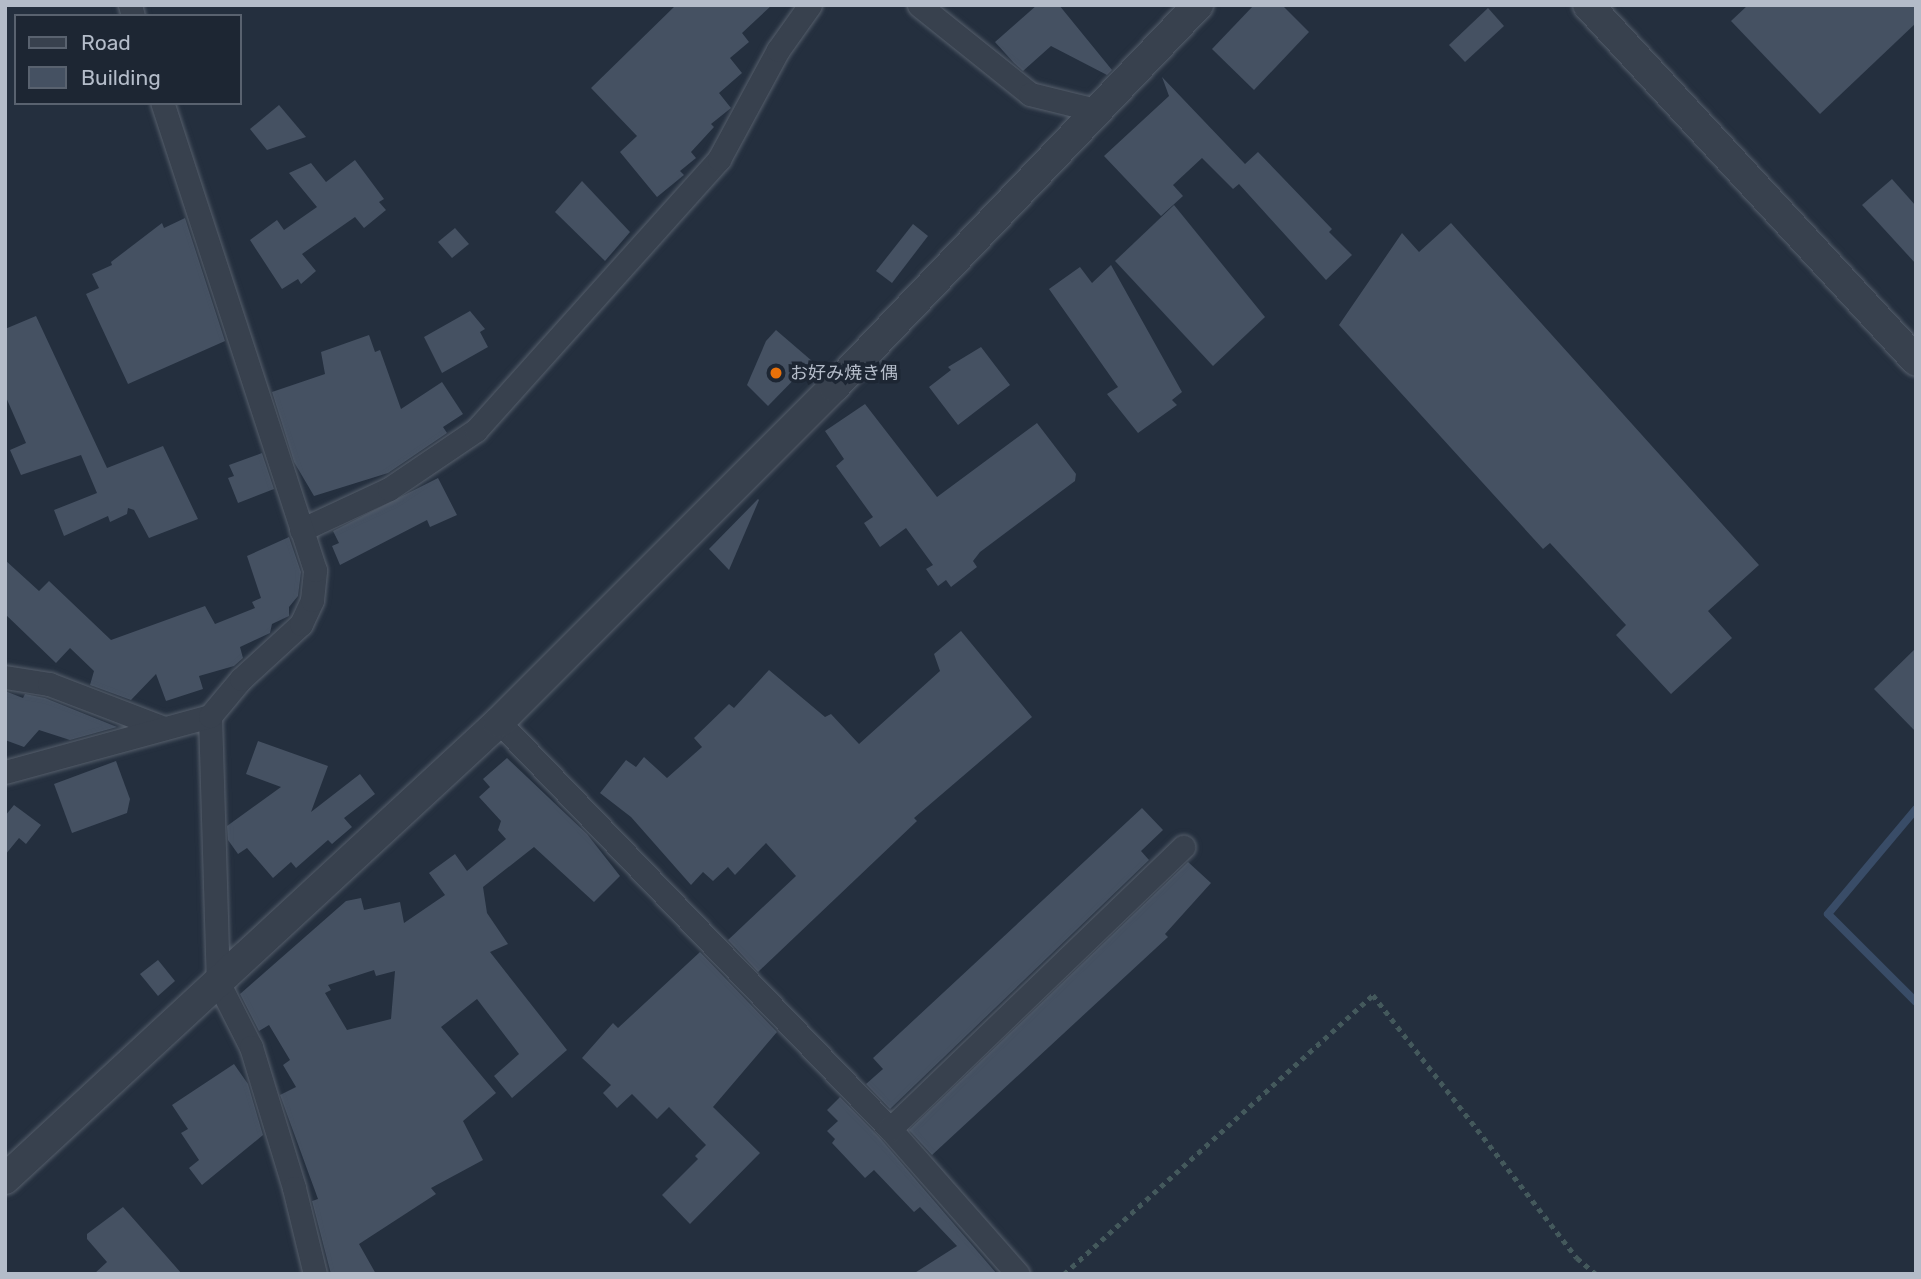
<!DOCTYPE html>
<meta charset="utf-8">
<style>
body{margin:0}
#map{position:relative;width:1921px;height:1279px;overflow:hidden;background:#242f3e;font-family:Rubik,"Noto Sans JP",sans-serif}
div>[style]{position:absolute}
.stream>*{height:8px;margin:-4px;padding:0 4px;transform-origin:4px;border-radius:4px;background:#394c67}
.building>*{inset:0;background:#455162}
.path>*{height:4.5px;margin-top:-2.25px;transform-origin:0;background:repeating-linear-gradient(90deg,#44595c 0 5px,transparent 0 10px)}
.roads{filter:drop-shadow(0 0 2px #565f6c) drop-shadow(0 0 2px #565f6c)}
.minor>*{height:23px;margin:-11.5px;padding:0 11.5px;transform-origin:11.5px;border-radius:11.5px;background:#38414e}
.tertiary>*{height:30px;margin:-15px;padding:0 15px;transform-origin:15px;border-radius:15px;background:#38414e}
.dots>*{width:19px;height:19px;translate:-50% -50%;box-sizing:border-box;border:4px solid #1d2633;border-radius:50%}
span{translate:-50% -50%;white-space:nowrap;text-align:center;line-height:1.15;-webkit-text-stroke:7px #1d2633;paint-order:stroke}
.poi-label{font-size:18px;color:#b4bcc9}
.left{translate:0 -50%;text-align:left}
.frame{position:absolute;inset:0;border:7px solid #b4bcc9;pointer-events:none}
.legend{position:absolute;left:14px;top:14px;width:228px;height:91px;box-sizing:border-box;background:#1d2633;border:2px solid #59626f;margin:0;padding:9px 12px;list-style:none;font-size:21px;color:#b4bcc9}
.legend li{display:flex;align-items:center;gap:14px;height:35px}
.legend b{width:35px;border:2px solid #59626f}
</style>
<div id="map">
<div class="stream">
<i style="left:1916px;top:809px;width:137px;rotate:130deg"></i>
<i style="left:1828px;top:914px;width:124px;rotate:45deg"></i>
</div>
<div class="building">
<i style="clip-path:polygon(676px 5px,772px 5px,742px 33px,749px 42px,730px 58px,742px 73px,719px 93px,731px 108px,711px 124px,714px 127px,691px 152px,696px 158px,680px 171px,684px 175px,657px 197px,620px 152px,637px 136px,591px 88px)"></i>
<i style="clip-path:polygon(1037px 5px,1059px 5px,1112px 70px,1107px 75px,1051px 46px,1023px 71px,1014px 63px,995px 42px)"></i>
<i style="clip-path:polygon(1254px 5px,1282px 5px,1309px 32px,1254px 90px,1212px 49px)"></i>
<i style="clip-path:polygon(1748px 5px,1916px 5px,1916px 23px,1820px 114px,1731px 21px)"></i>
<i style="clip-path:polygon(1488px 8px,1504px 26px,1465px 62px,1449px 45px)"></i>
<i style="clip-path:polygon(1162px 77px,1245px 164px,1258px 152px,1332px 229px,1329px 232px,1352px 255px,1326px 280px,1239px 184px,1233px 189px,1202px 158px,1173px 185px,1183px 196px,1161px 216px,1104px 156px,1169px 96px)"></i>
<i style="clip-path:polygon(279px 105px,306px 137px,267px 150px,250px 129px)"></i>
<i style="clip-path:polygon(355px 160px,384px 199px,379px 202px,386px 210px,364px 228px,355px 217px,302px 254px,316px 271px,301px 284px,298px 279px,282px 289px,250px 240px,277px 220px,284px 230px,317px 207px,289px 173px,311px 163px,326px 182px)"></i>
<i style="clip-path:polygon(1892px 179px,1916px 206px,1916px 264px,1862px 205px)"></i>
<i style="clip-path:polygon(582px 181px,630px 232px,605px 261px,555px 212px)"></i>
<i style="clip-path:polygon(1174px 205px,1265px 317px,1213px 366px,1115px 261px)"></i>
<i style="clip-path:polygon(185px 218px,225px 341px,128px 384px,86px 294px,99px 288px,92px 274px,112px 265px,111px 262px,162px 223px,164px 228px)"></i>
<i style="clip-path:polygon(1451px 223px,1759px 565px,1708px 611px,1732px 638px,1671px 694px,1616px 635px,1626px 625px,1550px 543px,1543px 549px,1339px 325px,1402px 233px,1419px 252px)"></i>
<i style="clip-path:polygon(913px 224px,928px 236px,892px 283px,876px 271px)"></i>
<i style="clip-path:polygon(455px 228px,469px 244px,452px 258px,438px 242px)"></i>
<i style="clip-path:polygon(1111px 265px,1182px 392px,1172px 400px,1177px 405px,1138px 433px,1107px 394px,1118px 387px,1049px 289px,1080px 267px,1092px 283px)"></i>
<i style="clip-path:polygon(470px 311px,485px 329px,480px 332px,488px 347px,442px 373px,424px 337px)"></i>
<i style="clip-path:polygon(36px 316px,107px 468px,163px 446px,198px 519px,149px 538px,134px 510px,128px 508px,127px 514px,110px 522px,108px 516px,64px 536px,54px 510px,97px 493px,81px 455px,21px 475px,10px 450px,26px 443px,5px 395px,5px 329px)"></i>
<i style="clip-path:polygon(776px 330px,812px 361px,768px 406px,747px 385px,766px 341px)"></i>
<i style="clip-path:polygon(369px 335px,375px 352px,380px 350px,401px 409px,442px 382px,463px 414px,443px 427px,447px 433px,388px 473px,314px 496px,294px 462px,272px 392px,325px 374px,321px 352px)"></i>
<i style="clip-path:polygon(981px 347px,1010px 385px,958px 425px,929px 387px,951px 370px,948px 367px)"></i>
<i style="clip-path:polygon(865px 404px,937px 497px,1037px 423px,1076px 474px,1075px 481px,980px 552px,973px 561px,977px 567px,951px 587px,946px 580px,938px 586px,926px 569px,933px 565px,906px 528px,880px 547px,864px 523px,873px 517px,836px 466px,844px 459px,825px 431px)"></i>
<i style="clip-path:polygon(262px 453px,274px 489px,238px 503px,228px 478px,234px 476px,229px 465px)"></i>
<i style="clip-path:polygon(438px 478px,457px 515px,430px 527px,427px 520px,340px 565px,332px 546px,339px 543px,333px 531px)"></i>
<i style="clip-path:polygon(758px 499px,759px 500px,729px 570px,709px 549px)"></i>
<i style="clip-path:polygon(289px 537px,301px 572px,298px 596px,289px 607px,289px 616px,272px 624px,270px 633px,240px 647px,243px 658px,234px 666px,199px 676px,203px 689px,166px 701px,156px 674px,131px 700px,90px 685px,94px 671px,70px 648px,56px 663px,5px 614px,5px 560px,39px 591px,49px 581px,111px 640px,205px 606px,215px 624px,255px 608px,252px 602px,261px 598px,247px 556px)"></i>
<i style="clip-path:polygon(961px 631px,1032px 717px,914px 818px,917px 821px,758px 972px,728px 940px,796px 876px,766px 843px,735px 875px,728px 867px,713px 881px,703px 872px,691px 885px,631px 817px,600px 793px,626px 760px,636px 767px,644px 757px,667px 778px,702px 747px,694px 738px,729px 704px,734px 708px,769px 670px,825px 717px,831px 714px,859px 744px,940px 671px,934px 654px)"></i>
<i style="clip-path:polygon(1916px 648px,1916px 732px,1874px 689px)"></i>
<i style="clip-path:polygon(5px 691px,23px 698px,25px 694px,45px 698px,117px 727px,70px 740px,39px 730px,24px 747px,5px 740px)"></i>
<i style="clip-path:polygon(258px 741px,328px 766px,311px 812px,360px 774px,375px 794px,344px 818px,352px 827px,332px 844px,328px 840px,296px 868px,291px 862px,273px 878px,247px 848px,238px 854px,228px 840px,227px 826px,281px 787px,246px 774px)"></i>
<i style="clip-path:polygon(evenodd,507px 758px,587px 834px,620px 876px,594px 902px,534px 847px,483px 887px,487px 913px,508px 944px,490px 952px,567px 1050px,512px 1098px,494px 1076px,519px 1054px,477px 999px,441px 1027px,496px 1093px,463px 1121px,483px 1160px,431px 1188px,436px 1194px,359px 1244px,376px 1274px,331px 1274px,312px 1201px,318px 1199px,280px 1095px,296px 1087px,283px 1065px,290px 1060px,269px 1025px,259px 1031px,240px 994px,346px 901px,361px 898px,364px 910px,400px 902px,404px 923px,445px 895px,429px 873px,455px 854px,467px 871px,506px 839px,498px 830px,501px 821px,479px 797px,490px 787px,483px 779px,507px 758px,374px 970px,376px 976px,395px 971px,391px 1019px,347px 1030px,325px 993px,331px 990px,328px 985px,374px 970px)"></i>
<i style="clip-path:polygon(116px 761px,130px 799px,127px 813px,72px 833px,54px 784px)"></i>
<i style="clip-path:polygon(14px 805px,41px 825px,26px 844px,19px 838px,5px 855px,5px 816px)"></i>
<i style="clip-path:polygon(1142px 808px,1163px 830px,1141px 851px,1149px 860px,890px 1109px,866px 1084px,883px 1069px,873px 1058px)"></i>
<i style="clip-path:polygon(1188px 862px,1211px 883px,1165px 934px,1168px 937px,932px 1155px,909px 1130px)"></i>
<i style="clip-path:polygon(700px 952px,777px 1032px,713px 1107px,760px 1153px,690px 1224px,662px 1195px,698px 1159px,695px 1156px,706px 1145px,669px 1107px,657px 1119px,632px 1094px,617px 1108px,603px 1093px,611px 1085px,582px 1058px,613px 1023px,618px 1028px)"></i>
<i style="clip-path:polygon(158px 960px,175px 981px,158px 996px,140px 974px)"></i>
<i style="clip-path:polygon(234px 1064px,248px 1084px,263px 1135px,202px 1185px,189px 1168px,199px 1160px,181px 1133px,188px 1129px,172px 1105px)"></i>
<i style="clip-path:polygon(840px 1097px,880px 1138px,997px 1274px,913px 1274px,957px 1246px,920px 1207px,914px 1212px,874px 1170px,865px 1178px,832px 1143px,835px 1139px,827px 1131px,838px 1121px,827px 1110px)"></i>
<i style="clip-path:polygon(123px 1207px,182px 1274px,94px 1274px,107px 1262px,87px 1239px,87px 1234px)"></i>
</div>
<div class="path">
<i style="left:1064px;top:1274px;width:416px;rotate:-42.1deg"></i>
<i style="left:1373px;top:995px;width:333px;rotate:52.2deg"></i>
<i style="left:1577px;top:1258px;width:25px;rotate:40deg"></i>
</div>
<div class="roads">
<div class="minor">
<i style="left:130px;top:5px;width:11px;rotate:75deg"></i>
<i style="left:919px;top:5px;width:142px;rotate:38.7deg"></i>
<i style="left:1030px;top:94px;width:67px;rotate:13.8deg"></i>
<i style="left:301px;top:530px;width:97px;rotate:-25deg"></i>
<i style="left:389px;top:489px;width:105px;rotate:-34.1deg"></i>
<i style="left:476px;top:430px;width:364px;rotate:-48.1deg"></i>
<i style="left:719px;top:159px;width:124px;rotate:-61.6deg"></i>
<i style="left:778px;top:50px;width:55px;rotate:-54.6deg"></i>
<i style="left:5px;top:677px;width:45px;rotate:9deg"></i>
<i style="left:49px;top:684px;width:123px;rotate:20.9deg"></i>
<i style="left:210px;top:716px;width:266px;rotate:88.3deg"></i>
<i style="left:218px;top:982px;width:73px;rotate:63.1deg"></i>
<i style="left:251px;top:1047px;width:147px;rotate:73deg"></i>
<i style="left:294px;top:1188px;width:89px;rotate:76.3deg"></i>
<i style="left:499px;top:722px;width:564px;rotate:46.15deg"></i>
<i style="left:890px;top:1129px;width:193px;rotate:48.6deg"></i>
<i style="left:5px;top:772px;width:213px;rotate:-15.3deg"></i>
<i style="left:210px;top:716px;width:48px;rotate:-50deg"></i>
<i style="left:241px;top:679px;width:81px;rotate:-42.5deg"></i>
<i style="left:301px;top:624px;width:26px;rotate:-65deg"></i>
<i style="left:312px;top:600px;width:30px;rotate:-84deg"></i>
<i style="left:315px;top:570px;width:491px;rotate:-108.1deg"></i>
<i style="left:890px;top:1129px;width:407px;rotate:-43.9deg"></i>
</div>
<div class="tertiary">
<i style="left:1588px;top:5px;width:484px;rotate:47.3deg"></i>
<i style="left:5px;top:1179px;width:673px;rotate:-42.77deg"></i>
<i style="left:499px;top:722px;width:474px;rotate:-45deg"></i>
<i style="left:834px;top:387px;width:528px;rotate:-46.38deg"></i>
</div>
</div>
<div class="dots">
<i style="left:776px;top:373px;background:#e8710a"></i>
</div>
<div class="poi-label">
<span class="left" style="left:790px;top:373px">お好み焼き偶</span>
</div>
<div class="frame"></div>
<ul class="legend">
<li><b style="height:9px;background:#38414e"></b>Road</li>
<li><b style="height:19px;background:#455162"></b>Building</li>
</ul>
</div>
